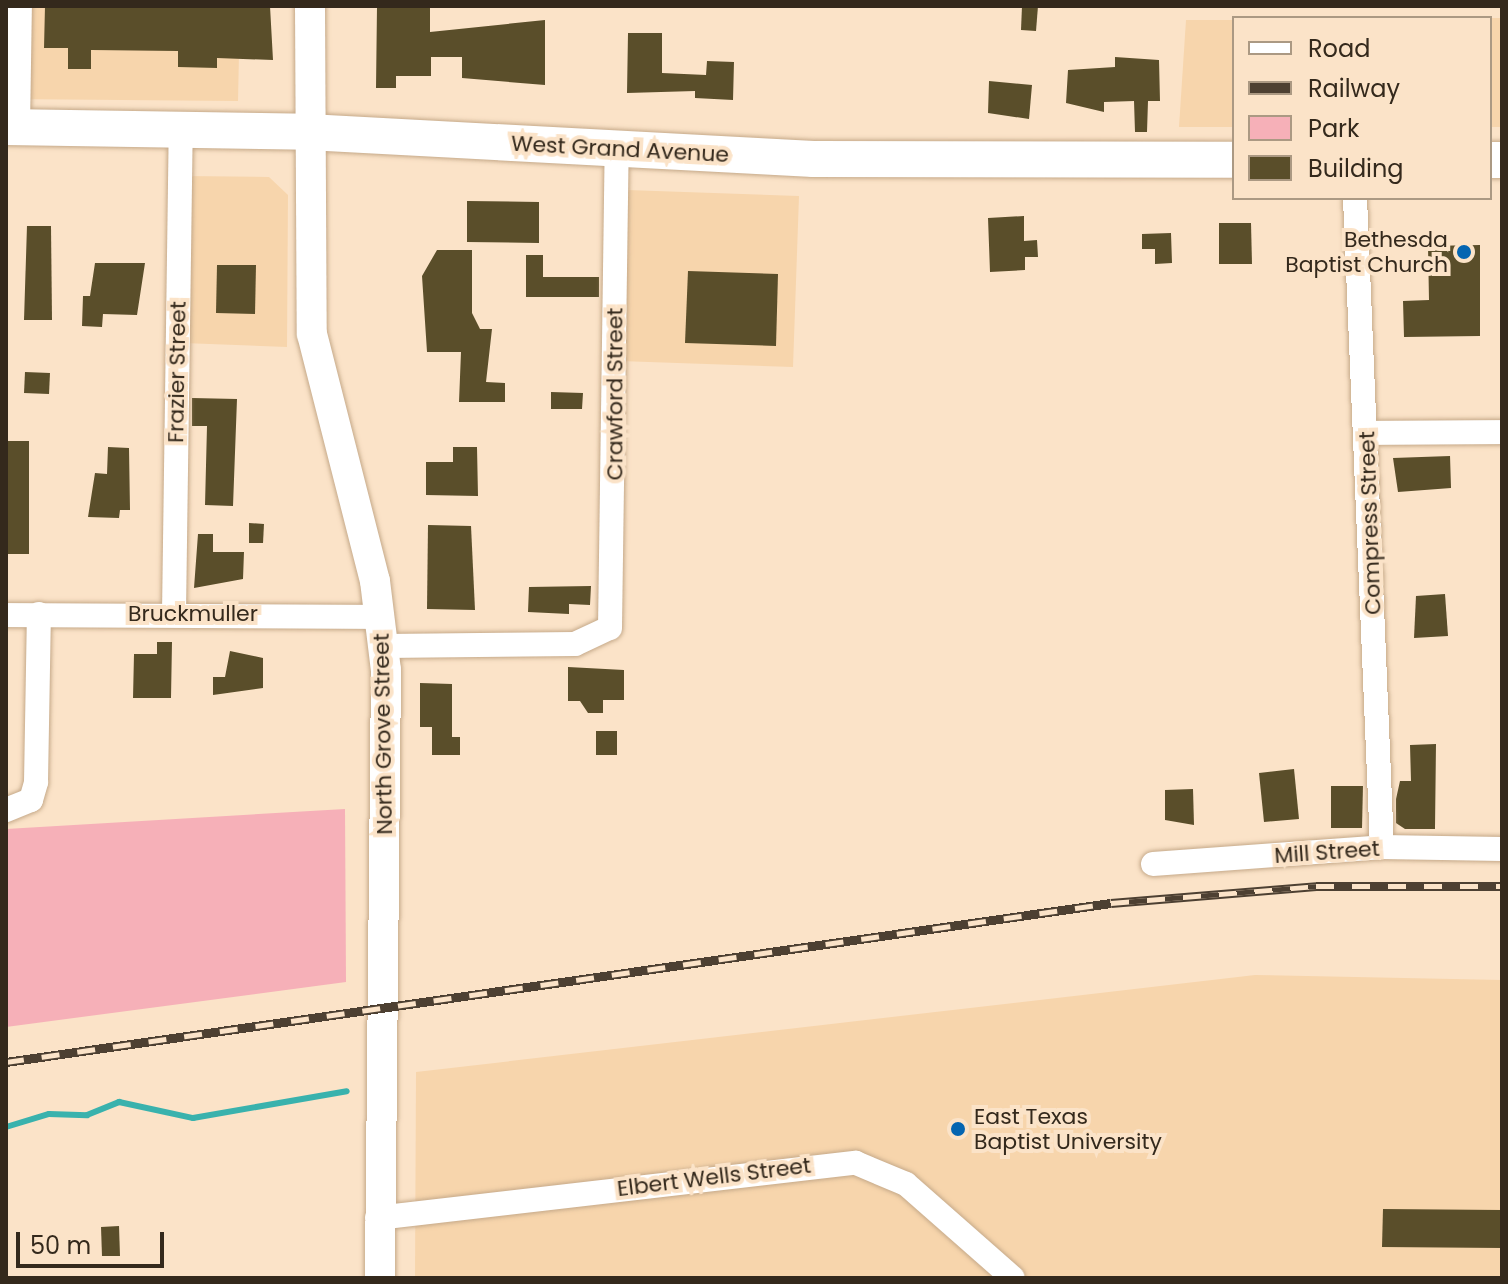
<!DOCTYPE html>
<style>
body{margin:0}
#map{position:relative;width:1508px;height:1284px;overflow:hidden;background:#fbe3c8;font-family:Poppins,sans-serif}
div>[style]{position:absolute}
.built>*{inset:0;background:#f7d5ac}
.green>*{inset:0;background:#f6b0b8}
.stream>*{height:6px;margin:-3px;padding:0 3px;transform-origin:3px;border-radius:3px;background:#39b2ad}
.building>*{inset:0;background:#5a4e2a}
.roads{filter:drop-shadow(0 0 2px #c5a989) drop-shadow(0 0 2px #c5a989)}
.minor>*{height:24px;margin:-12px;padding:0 12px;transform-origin:12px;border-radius:12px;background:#fff}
.major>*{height:30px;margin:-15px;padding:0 15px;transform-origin:15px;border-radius:15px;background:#fff}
.highway>*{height:36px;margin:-18px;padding:0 18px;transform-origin:18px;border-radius:18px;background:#fff}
.rail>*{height:9px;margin-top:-4.5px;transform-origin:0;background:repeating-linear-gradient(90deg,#fbe3c8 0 18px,#4d4032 0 36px);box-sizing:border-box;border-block:2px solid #4d4032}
.dots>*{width:22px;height:22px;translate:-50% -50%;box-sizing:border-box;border:4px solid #fbe3c8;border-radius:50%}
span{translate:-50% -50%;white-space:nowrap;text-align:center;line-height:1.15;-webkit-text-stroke:8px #fbe3c8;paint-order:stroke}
.street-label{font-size:22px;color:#34291c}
.poi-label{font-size:22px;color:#34291c}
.right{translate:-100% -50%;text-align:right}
.left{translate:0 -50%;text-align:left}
.frame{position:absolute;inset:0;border:8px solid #34291c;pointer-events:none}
.legend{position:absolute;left:1232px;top:16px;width:260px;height:184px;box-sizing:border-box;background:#fbe3c8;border:2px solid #ab9983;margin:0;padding:10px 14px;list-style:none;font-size:24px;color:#34291c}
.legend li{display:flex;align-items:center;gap:16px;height:40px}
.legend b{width:40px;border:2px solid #ab9983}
.scale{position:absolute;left:16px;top:1232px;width:148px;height:36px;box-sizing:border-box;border:4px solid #34291c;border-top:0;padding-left:10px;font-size:24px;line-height:28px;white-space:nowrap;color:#34291c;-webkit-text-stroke:6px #fbe3c8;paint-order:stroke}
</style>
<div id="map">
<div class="built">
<i style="clip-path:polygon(6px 6px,240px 6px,238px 101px,6px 99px)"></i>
<i style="clip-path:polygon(1490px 18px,1502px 18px,1502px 127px,1490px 127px)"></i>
<i style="clip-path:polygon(1186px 20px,1234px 20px,1234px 127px,1179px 127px)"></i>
<i style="clip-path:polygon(184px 176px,269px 177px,288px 195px,287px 347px,183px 343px)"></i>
<i style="clip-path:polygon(627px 190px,799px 196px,793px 367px,620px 361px)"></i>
<i style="clip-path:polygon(1255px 975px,1502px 980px,1502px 1278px,415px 1278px,416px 1072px)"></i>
</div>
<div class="green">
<i style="clip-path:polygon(345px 809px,346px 982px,6px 1027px,6px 829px)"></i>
</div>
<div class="stream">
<i style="left:6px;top:1127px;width:45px;rotate:-16.8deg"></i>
<i style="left:49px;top:1114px;width:38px;rotate:2deg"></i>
<i style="left:87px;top:1115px;width:35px;rotate:-22deg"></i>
<i style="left:119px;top:1102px;width:76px;rotate:12.2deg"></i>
<i style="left:193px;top:1118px;width:156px;rotate:-9.9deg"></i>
</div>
<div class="building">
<i style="clip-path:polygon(45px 6px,270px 6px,273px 60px,217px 58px,217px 68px,178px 67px,178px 51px,91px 50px,91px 69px,68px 69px,68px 48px,44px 48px)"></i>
<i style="clip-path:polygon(377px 6px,430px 6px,430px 32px,545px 20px,545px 85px,462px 78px,462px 57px,431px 57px,431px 76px,396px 76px,396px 88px,376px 88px)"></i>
<i style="clip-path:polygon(1022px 6px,1038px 6px,1036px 31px,1021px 30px)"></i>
<i style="clip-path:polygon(628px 33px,662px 33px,662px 73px,706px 75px,707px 61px,734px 62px,733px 100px,695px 98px,695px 91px,627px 93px)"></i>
<i style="clip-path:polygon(1115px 57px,1159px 60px,1160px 101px,1148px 101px,1147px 132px,1135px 132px,1134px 101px,1104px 102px,1104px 112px,1066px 103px,1068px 70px,1115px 67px)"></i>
<i style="clip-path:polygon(989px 81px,1032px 85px,1029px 119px,988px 113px)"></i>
<i style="clip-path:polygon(467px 201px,539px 202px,539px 243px,467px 242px)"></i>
<i style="clip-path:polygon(1024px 216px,1024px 241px,1037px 240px,1038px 257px,1025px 257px,1025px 270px,990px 272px,988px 218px)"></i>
<i style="clip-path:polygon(1219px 223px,1251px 223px,1252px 264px,1219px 264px)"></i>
<i style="clip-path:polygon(27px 226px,51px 226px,52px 320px,24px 320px)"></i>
<i style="clip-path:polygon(1171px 233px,1172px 263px,1155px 264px,1155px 249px,1142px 249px,1142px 234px)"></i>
<i style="clip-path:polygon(1480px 245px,1480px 336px,1404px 337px,1403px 301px,1429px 300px,1428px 246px)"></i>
<i style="clip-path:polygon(437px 250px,472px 250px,472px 313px,480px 329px,492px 329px,486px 382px,505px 383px,505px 402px,459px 402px,461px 352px,427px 352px,422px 276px)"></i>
<i style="clip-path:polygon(526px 255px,543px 255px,543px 277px,599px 277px,599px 297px,526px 297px)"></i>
<i style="clip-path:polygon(95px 263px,145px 263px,137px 315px,103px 314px,102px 327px,82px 326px,83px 296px,90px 296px)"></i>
<i style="clip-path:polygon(217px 265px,256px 265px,255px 314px,216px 313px)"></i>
<i style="clip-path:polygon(688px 271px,778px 274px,776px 346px,685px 343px)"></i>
<i style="clip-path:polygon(25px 372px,50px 373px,49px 394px,24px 393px)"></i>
<i style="clip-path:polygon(551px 392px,583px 393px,582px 409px,551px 409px)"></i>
<i style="clip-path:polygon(192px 398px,237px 399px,233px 506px,205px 505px,207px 426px,192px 426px)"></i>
<i style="clip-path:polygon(6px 441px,29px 441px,29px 554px,6px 554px)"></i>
<i style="clip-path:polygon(108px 447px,129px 448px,130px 510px,120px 510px,119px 518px,88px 517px,95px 473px,107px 474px)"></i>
<i style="clip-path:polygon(453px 447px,477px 447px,478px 496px,426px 495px,426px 462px,453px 462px)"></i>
<i style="clip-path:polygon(1450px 456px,1451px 488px,1398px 492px,1393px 458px)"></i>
<i style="clip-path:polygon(249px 523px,264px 524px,263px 543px,249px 543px)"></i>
<i style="clip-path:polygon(428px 525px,471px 526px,475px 610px,427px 609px)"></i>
<i style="clip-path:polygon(198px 534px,213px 534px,213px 552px,244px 552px,243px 579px,194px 588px)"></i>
<i style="clip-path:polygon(591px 586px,590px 605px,569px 604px,569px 614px,528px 612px,529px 587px)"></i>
<i style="clip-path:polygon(1445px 594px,1448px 636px,1414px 638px,1416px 596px)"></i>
<i style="clip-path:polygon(157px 642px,172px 642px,171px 698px,133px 698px,134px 654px,157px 654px)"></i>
<i style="clip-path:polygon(230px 651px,263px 658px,263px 688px,213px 695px,213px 677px,225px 677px)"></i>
<i style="clip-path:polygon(568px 667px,624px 670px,624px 700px,603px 700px,603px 713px,588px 713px,580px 701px,568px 701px)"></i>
<i style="clip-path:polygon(420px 683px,452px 684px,452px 737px,460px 737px,460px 755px,432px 755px,432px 727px,420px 727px)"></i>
<i style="clip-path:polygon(596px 731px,617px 731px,617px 755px,596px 755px)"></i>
<i style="clip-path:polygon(1436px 744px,1435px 829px,1405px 829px,1396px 823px,1396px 799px,1400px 781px,1411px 781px,1410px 745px)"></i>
<i style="clip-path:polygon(1294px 769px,1299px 819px,1264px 822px,1259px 773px)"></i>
<i style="clip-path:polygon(1331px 786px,1363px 786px,1362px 828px,1331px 828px)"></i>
<i style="clip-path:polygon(1193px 789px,1194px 825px,1165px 820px,1165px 790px)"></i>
<i style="clip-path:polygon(1383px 1209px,1502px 1210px,1502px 1248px,1382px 1247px)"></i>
<i style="clip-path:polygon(119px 1226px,120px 1256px,102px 1256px,101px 1227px)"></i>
</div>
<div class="roads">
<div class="minor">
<i style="left:18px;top:127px;width:121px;rotate:-89.1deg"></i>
<i style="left:1355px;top:198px;width:650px;rotate:87.62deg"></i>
<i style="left:1366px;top:433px;width:136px;rotate:-0.4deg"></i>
<i style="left:174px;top:613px;width:483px;rotate:-89.2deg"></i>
<i style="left:6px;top:615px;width:374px;rotate:0.3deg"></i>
<i style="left:384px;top:646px;width:191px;rotate:-0.6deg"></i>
<i style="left:575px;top:644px;width:38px;rotate:-25deg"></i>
<i style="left:610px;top:628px;width:480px;rotate:-89.2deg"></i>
<i style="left:6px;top:810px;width:27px;rotate:-22deg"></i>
<i style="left:31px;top:800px;width:19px;rotate:-74deg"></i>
<i style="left:36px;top:782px;width:168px;rotate:-89deg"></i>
<i style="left:1153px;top:864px;width:230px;rotate:-4.2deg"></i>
<i style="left:1382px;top:847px;width:120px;rotate:1deg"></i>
<i style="left:377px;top:1218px;width:482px;rotate:-6.6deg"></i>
<i style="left:856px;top:1163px;width:54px;rotate:22.8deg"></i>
<i style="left:906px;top:1184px;width:142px;rotate:41.3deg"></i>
</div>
<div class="major">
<i style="left:310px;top:6px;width:328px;rotate:89.7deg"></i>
<i style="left:312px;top:334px;width:255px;rotate:75.7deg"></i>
<i style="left:375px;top:581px;width:90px;rotate:83deg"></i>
<i style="left:386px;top:670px;width:608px;rotate:90.57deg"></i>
</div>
<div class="highway">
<i style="left:6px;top:127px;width:302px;rotate:0.9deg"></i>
<i style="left:308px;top:132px;width:506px;rotate:3.06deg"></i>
<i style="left:813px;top:159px;width:421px;rotate:0.1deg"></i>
<i style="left:1490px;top:160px;width:12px"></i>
</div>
</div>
<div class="rail">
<i style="left:6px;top:1062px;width:1116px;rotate:-8.19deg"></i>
<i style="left:1111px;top:903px;width:206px;rotate:-4.7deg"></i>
<i style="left:1316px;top:886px;width:186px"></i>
</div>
<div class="dots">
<i style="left:1464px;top:252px;background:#0465b1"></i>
<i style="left:958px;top:1129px;background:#0465b1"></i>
</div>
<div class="street-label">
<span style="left:620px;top:149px;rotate:3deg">West Grand Avenue</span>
<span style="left:177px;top:372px;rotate:-89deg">Frazier Street</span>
<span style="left:615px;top:394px;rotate:-90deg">Crawford Street</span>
<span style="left:1370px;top:523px;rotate:-92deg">Compress Street</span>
<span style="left:193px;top:614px">Bruckmuller</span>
<span style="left:383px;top:734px;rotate:-91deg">North Grove Street</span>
<span style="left:1327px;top:852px;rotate:-4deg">Mill Street</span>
<span style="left:714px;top:1177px;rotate:-7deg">Elbert Wells Street</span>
</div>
<div class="poi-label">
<span class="right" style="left:1448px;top:252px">Bethesda<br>Baptist Church</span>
<span class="left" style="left:974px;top:1129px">East Texas<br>Baptist University</span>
</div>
<div class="frame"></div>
<ul class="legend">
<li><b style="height:10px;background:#fff"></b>Road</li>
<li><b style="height:10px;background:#4d4032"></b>Railway</li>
<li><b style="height:22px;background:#f6b0b8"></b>Park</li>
<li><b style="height:22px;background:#5a4e2a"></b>Building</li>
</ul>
<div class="scale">50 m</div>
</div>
